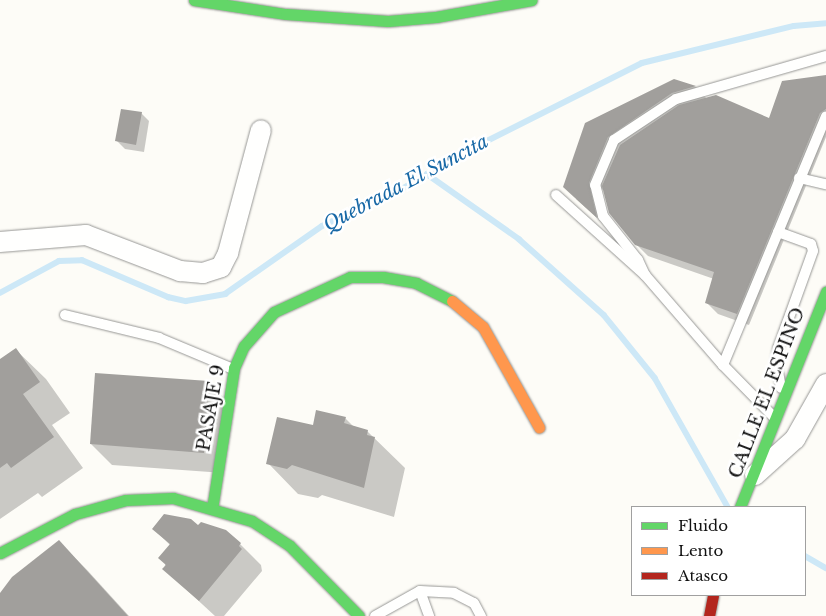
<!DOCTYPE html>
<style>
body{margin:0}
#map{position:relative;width:826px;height:616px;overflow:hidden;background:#fdfcf7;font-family:"Libre Baskerville",serif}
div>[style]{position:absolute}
.shadow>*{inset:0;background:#0003}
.stream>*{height:5.5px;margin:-2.75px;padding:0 2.75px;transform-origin:2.75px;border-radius:2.75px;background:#cde8f7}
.building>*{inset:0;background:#a19f9c}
.roads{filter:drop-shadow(0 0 1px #979795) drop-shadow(0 0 1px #979795)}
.lane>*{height:10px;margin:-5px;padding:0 5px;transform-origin:5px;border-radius:5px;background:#fffffe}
.street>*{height:20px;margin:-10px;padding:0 10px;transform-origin:10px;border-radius:10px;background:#fffffe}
.fast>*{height:11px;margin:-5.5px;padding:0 5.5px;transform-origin:5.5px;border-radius:5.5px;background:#63d668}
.slow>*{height:11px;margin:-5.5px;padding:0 5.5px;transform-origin:5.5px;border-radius:5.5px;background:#ff974d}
.jam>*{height:11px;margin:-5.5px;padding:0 5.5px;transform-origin:5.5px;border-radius:5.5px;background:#b3261e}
span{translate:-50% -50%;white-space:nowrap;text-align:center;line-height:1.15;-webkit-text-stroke:5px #fff;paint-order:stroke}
.street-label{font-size:18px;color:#111}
.water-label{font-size:19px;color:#1768a6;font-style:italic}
.legend{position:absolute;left:631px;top:506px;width:175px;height:90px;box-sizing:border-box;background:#fff;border:1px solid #a0a0a0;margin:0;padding:6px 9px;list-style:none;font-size:15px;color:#111}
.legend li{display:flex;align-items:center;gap:10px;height:25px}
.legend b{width:25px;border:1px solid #a0a0a0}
</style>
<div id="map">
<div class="shadow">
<i style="clip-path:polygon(826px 77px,826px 137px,749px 325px,718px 314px,706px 302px,714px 279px,648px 256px,636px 244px,604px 186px,600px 195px,607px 227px,576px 199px,586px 124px,674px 80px,696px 87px,707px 99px,770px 120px)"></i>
<i style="clip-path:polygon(141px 113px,149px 121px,144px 152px,125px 149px,117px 141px)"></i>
<i style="clip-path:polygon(15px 349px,46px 379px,70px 413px,52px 425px,83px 468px,42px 497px,38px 493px,0 519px,0 360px)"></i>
<i style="clip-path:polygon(209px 383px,230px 404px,224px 473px,112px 465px,91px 444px)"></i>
<i style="clip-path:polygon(345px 418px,353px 426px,367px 431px,405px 468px,394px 517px,322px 495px,318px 498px,298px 494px,268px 463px,314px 426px)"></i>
<i style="clip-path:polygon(198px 527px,240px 544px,261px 565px,262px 571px,224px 616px,215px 616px,164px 569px,170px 545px,154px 529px)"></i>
<i style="clip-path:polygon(59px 542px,88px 571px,129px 616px,0 616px,0 595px)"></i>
</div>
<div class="stream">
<i style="left:427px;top:174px;width:113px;rotate:35.2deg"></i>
<i style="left:519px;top:239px;width:114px;rotate:41.8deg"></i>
<i style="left:604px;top:315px;width:81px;rotate:51deg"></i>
<i style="left:655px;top:378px;width:148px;rotate:60.5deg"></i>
<i style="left:0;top:293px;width:67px;rotate:-28.5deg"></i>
<i style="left:59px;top:261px;width:23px;rotate:-2deg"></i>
<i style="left:82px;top:260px;width:94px;rotate:23.3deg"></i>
<i style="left:168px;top:297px;width:18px;rotate:13deg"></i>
<i style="left:186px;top:301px;width:40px;rotate:-10deg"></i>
<i style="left:225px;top:294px;width:118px;rotate:-35deg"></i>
<i style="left:322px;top:226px;width:88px;rotate:-24.8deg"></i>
<i style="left:402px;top:189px;width:89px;rotate:-29.7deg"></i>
<i style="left:479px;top:145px;width:182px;rotate:-26.7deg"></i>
<i style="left:642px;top:63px;width:156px;rotate:-13.7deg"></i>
<i style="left:794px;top:26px;width:32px;rotate:-5deg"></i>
<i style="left:805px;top:556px;width:24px;rotate:30deg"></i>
</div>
<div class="building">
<i style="clip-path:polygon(826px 75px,826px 109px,820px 113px,737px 314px,705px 303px,714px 272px,635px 245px,609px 213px,602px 186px,620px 145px,679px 105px,716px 95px,769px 118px,782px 81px)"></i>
<i style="clip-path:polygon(674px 79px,696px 86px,672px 93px,608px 137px,589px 183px,597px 218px,563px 187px,585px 123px)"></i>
<i style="clip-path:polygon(121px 109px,142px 112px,136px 145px,115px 141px)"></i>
<i style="clip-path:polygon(16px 348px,40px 382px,23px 394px,54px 437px,11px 468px,7px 463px,0 468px,0 359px)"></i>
<i style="clip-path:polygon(95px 373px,209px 381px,204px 453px,90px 444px)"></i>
<i style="clip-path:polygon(316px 410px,346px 417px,344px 423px,368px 430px,367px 435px,375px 437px,364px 488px,292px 465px,287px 469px,266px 464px,277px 417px,313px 425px)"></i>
<i style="clip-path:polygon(164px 514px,191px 519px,198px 525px,201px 522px,226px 530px,241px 543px,239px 546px,242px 549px,199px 601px,162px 569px,166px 565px,158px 558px,170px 544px,152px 529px)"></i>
<i style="clip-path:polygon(59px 540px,128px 616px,0 616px,0 593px,12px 577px)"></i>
</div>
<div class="roads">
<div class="lane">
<i style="left:799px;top:178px;width:28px;rotate:13deg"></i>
<i style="left:556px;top:195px;width:120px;rotate:42deg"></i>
<i style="left:645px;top:275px;width:119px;rotate:49.1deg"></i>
<i style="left:723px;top:365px;width:73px;rotate:45.6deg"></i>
<i style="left:778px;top:232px;width:35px;rotate:20deg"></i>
<i style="left:811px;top:244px;width:7px;rotate:74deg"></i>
<i style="left:813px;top:251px;width:103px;rotate:109.8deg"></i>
<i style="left:778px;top:348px;width:12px;rotate:99deg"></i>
<i style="left:776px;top:360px;width:28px;rotate:80deg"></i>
<i style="left:645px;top:275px;width:17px;rotate:-115deg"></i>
<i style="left:638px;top:260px;width:56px;rotate:-128.5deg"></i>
<i style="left:603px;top:216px;width:32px;rotate:-104deg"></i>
<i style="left:595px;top:185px;width:49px;rotate:-67.1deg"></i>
<i style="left:614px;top:140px;width:74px;rotate:-33.5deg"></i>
<i style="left:676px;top:99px;width:156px;rotate:-16deg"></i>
<i style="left:65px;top:315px;width:97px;rotate:13.7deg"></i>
<i style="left:159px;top:338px;width:80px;rotate:22.7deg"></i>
<i style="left:723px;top:365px;width:269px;rotate:-67.5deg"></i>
<i style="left:420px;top:591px;width:27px;rotate:70deg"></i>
<i style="left:375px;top:616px;width:51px;rotate:-29.1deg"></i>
<i style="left:420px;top:591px;width:34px;rotate:3deg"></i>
<i style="left:454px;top:593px;width:22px;rotate:27deg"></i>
<i style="left:474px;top:603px;width:15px;rotate:62deg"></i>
</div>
<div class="street">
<i style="left:0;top:242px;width:86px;rotate:-4.7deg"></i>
<i style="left:86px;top:235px;width:101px;rotate:21deg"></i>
<i style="left:180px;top:271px;width:23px;rotate:5deg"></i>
<i style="left:203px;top:273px;width:19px;rotate:-18deg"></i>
<i style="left:221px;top:267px;width:16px;rotate:-63deg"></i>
<i style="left:228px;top:253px;width:127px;rotate:-75deg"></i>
<i style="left:755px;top:475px;width:54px;rotate:-42deg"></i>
<i style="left:795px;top:439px;width:63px;rotate:-60.6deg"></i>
</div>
<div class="fast">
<i style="left:194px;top:0;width:93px;rotate:8.7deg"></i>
<i style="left:286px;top:14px;width:102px;rotate:3.9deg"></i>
<i style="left:388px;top:21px;width:48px;rotate:-4.8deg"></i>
<i style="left:436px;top:17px;width:97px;rotate:-10.1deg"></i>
<i style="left:740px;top:507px;width:232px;rotate:-68.2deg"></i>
<i style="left:212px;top:509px;width:143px;rotate:-81.1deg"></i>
<i style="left:234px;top:368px;width:24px;rotate:-66deg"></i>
<i style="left:244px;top:346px;width:45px;rotate:-48.6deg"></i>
<i style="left:274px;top:312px;width:84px;rotate:-24.7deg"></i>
<i style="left:350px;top:277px;width:33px"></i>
<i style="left:383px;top:277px;width:34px;rotate:10deg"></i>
<i style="left:416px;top:283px;width:40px;rotate:26.6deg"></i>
<i style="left:0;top:553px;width:85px;rotate:-27.5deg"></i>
<i style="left:75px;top:514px;width:53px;rotate:-15.4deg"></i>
<i style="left:126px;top:500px;width:47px;rotate:-2.4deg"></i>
<i style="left:173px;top:498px;width:82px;rotate:16.2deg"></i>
<i style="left:252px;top:521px;width:45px;rotate:33.3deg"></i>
<i style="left:290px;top:546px;width:98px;rotate:45.4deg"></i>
</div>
<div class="slow">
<i style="left:452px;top:301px;width:40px;rotate:40deg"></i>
<i style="left:483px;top:327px;width:115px;rotate:60.8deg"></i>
</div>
<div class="jam">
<i style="left:709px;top:616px;width:21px;rotate:-79deg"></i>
</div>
</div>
<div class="street-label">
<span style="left:767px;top:393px;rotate:-69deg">CALLE EL ESPINO</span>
<span style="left:211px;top:408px;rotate:-80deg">PASAJE 9</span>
</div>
<div class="water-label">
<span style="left:406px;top:183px;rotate:-28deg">Quebrada El Suncita</span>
</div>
<ul class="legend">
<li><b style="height:6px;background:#63d668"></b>Fluido</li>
<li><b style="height:6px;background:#ff974d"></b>Lento</li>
<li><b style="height:6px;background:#b3261e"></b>Atasco</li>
</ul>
</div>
